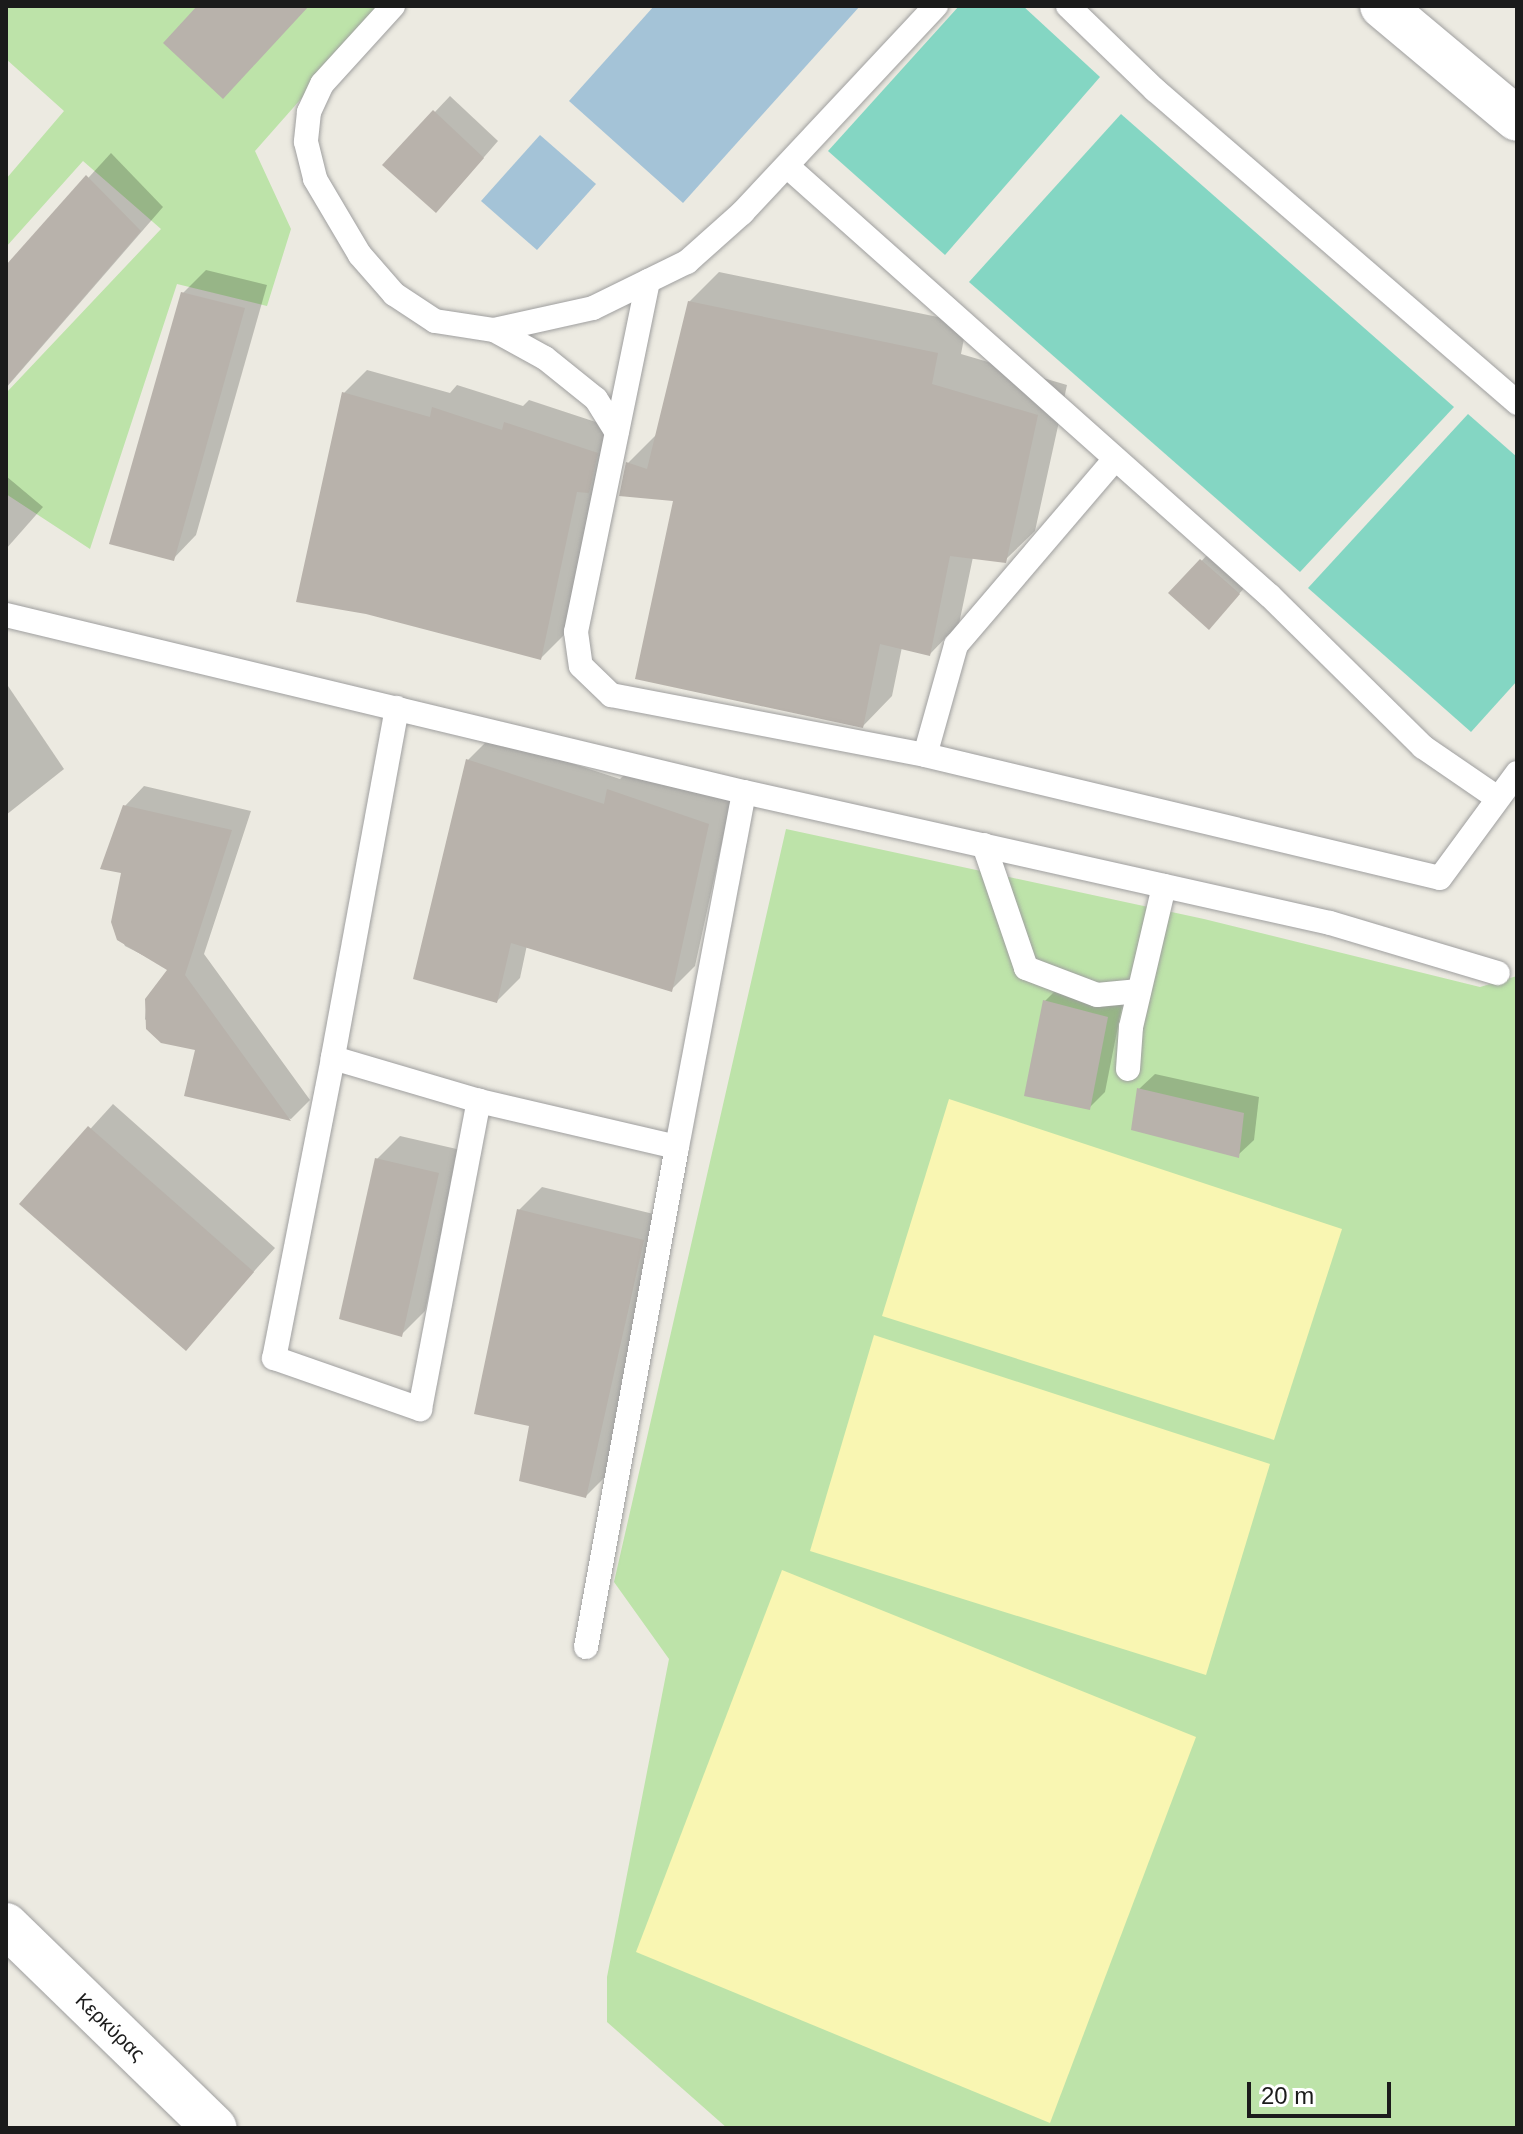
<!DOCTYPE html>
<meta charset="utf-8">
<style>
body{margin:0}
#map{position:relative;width:1523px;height:2134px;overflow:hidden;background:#eceae1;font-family:Helvetica,sans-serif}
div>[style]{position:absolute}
.grass>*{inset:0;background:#bde3a9}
.sand>*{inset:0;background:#f9f6b2}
.pitch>*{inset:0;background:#84d6c3}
.water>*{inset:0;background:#a4c3d7}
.shadow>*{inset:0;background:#0003}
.building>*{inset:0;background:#b8b2ab}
.roads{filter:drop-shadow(0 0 2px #9f9f9f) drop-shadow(0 0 2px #9f9f9f)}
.lane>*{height:24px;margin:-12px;padding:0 12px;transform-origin:12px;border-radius:12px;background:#fff}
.street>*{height:44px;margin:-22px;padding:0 22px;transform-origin:22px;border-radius:22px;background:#fff}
span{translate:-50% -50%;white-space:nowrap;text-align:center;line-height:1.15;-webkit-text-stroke:8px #fff;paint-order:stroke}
.street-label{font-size:20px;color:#1b1b1b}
.frame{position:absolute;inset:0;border:8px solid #1b1b1b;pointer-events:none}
.scale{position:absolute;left:1247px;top:2082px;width:144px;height:36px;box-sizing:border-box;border:4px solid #1b1b1b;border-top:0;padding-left:10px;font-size:24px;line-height:28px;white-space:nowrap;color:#1b1b1b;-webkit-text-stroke:6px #fff;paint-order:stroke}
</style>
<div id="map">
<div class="grass">
<i style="clip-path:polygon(6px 6px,383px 6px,255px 151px,291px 229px,267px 306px,177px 284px,90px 549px,6px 494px,6px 393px,161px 229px,83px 161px,6px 247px,6px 179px,64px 111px,6px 59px)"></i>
<i style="clip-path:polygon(786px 829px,1204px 919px,1480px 987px,1517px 976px,1517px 2128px,727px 2128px,607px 2022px,607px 1977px,669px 1659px,614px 1582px)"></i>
</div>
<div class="sand">
<i style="clip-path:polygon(949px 1099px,1342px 1229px,1274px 1440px,882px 1316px)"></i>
<i style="clip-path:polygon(874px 1335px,1270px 1464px,1206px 1675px,810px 1551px)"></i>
<i style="clip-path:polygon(782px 1570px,1196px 1737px,1050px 2123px,636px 1952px)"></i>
</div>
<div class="pitch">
<i style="clip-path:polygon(959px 6px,1023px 6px,1100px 77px,945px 255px,828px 151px)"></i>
<i style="clip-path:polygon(1121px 114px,1454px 407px,1300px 572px,969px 282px)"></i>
<i style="clip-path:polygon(1468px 414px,1517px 457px,1517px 681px,1471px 732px,1308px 588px)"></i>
</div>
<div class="water">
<i style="clip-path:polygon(654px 6px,860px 6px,683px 203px,569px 101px)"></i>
<i style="clip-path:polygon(540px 135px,596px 184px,537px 250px,481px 201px)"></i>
</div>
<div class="shadow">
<i style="clip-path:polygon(450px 96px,498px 141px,451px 195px,385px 165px)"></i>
<i style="clip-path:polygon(111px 153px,163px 207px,6px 388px,6px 268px)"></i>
<i style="clip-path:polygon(206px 270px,267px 285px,196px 535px,173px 559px,183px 293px)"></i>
<i style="clip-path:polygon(719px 272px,967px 323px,961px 354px,1067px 385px,1035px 531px,1005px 560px,973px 557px,959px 624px,930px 654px,902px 647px,892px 696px,863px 726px,675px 500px,628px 463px,658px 433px,689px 302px)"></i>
<i style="clip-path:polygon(367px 370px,450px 393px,457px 385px,523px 406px,529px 400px,620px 430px,595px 484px,564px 635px,541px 658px,344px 393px)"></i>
<i style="clip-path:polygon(6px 476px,43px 507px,6px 549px)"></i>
<i style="clip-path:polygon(1209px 553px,1246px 586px,1216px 620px,1171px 593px)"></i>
<i style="clip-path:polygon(6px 683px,64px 769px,6px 815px)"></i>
<i style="clip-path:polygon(491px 737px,620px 779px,632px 767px,731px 801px,695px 966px,671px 990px,527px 945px,520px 978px,497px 1001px,468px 760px)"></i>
<i style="clip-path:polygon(144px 786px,251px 811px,204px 954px,310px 1100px,291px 1119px,187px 1095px,198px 1049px,163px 1042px,145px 1019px,147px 1000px,170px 969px,125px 946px,113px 921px,123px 872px,125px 806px)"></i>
<i style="clip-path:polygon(1060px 986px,1123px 1001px,1105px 1092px,1089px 1108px,1045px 1001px)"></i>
<i style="clip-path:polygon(1155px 1074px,1259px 1097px,1254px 1140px,1238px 1155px,1139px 1089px)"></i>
<i style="clip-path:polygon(113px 1104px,275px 1248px,204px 1327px,22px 1204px)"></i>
<i style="clip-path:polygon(400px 1136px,461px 1150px,425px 1311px,401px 1335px,377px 1159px)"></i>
<i style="clip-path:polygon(542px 1187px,666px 1217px,609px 1473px,586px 1496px,531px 1424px,519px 1210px)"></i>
</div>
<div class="building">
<i style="clip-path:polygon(197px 6px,309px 6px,223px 99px,163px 43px)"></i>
<i style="clip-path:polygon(433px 110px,484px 158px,436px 213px,382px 165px)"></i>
<i style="clip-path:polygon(86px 175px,141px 231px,6px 387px,6px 265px)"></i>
<i style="clip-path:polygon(181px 292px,245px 308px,174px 561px,109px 544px)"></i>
<i style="clip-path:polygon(688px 301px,938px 353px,932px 384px,1038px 415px,1006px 563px,950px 556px,930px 656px,880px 644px,863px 728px,635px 679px,673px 501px,619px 496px,626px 462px,647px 469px)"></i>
<i style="clip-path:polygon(342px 392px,430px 417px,432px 407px,502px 430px,504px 422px,598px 453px,589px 493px,577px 492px,541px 660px,366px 614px,296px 602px)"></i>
<i style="clip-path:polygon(1200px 559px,1240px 594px,1209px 630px,1168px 593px)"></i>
<i style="clip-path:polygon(466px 759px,604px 804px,607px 789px,709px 824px,672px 992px,511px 943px,497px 1003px,413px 979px)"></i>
<i style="clip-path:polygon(123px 805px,232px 830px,185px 975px,291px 1121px,184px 1096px,195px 1050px,161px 1043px,146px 1029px,145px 999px,167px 970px,117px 940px,111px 922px,121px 873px,100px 869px)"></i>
<i style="clip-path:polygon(1043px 1000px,1108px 1017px,1090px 1110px,1024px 1096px)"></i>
<i style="clip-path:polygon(1137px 1088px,1244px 1113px,1239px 1158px,1131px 1130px)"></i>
<i style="clip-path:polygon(88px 1126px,254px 1272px,186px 1351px,19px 1204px)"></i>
<i style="clip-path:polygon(375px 1158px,439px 1173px,402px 1337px,339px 1319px)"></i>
<i style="clip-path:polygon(517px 1209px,644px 1240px,586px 1498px,519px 1481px,529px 1426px,474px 1414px)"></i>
</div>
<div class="roads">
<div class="lane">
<i style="left:393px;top:6px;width:105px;rotate:132.3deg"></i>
<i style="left:322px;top:84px;width:31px;rotate:115deg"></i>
<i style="left:309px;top:112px;width:30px;rotate:96deg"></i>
<i style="left:306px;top:142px;width:38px;rotate:76deg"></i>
<i style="left:315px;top:179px;width:88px;rotate:59.4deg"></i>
<i style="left:360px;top:255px;width:52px;rotate:48.9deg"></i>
<i style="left:394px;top:294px;width:49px;rotate:33.4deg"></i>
<i style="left:435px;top:321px;width:60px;rotate:8.7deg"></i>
<i style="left:494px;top:330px;width:101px;rotate:-12.5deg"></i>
<i style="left:593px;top:308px;width:105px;rotate:-26.1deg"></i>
<i style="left:687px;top:262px;width:74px;rotate:-41.7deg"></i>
<i style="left:742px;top:213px;width:284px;rotate:-46.9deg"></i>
<i style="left:1068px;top:6px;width:121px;rotate:44deg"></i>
<i style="left:1155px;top:90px;width:479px;rotate:40.8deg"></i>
<i style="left:787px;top:166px;width:647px;rotate:41.68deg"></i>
<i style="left:1270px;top:596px;width:215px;rotate:44.6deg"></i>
<i style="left:1423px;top:747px;width:88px;rotate:34.4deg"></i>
<i style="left:648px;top:281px;width:358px;rotate:101.6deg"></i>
<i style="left:576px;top:632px;width:34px;rotate:82deg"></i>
<i style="left:581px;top:666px;width:42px;rotate:44deg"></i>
<i style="left:611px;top:695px;width:320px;rotate:10.8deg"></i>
<i style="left:494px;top:330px;width:58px;rotate:28.8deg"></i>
<i style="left:545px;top:358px;width:65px;rotate:38.8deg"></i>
<i style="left:596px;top:399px;width:39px;rotate:58deg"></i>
<i style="left:1115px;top:459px;width:245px;rotate:130.5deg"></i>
<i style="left:956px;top:645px;width:114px;rotate:105.7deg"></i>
<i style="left:925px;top:755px;width:529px;rotate:13.43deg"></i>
<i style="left:1440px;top:878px;width:130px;rotate:-53.7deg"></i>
<i style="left:6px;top:615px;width:759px;rotate:13.49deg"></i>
<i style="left:744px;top:792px;width:600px;rotate:12.6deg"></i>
<i style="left:1330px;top:923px;width:175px;rotate:16.6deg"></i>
<i style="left:397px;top:708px;width:356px;rotate:100.4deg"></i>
<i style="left:333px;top:1058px;width:152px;rotate:16.4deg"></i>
<i style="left:479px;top:1101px;width:203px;rotate:13.1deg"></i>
<i style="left:677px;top:1147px;width:361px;rotate:-79.3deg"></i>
<i style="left:984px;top:845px;width:130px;rotate:71.1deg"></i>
<i style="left:1026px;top:968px;width:76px;rotate:20.8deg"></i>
<i style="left:1097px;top:995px;width:42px;rotate:-5.4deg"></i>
<i style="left:333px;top:1058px;width:306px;rotate:101.1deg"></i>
<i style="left:274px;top:1358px;width:155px;rotate:19.3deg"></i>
<i style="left:420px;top:1409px;width:314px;rotate:-79.2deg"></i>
<i style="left:1128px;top:1069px;width:42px;rotate:-85.9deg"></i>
<i style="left:1131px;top:1027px;width:145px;rotate:-76.8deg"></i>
<i style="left:586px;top:1647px;width:508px;rotate:-79.69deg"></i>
</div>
<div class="street">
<i style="left:1382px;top:6px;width:176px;rotate:39.9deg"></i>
<i style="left:6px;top:1925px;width:291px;rotate:44.2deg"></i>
</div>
</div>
<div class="street-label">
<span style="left:110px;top:2027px;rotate:44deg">Κερκύρας</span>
</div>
<div class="frame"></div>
<div class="scale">20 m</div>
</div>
